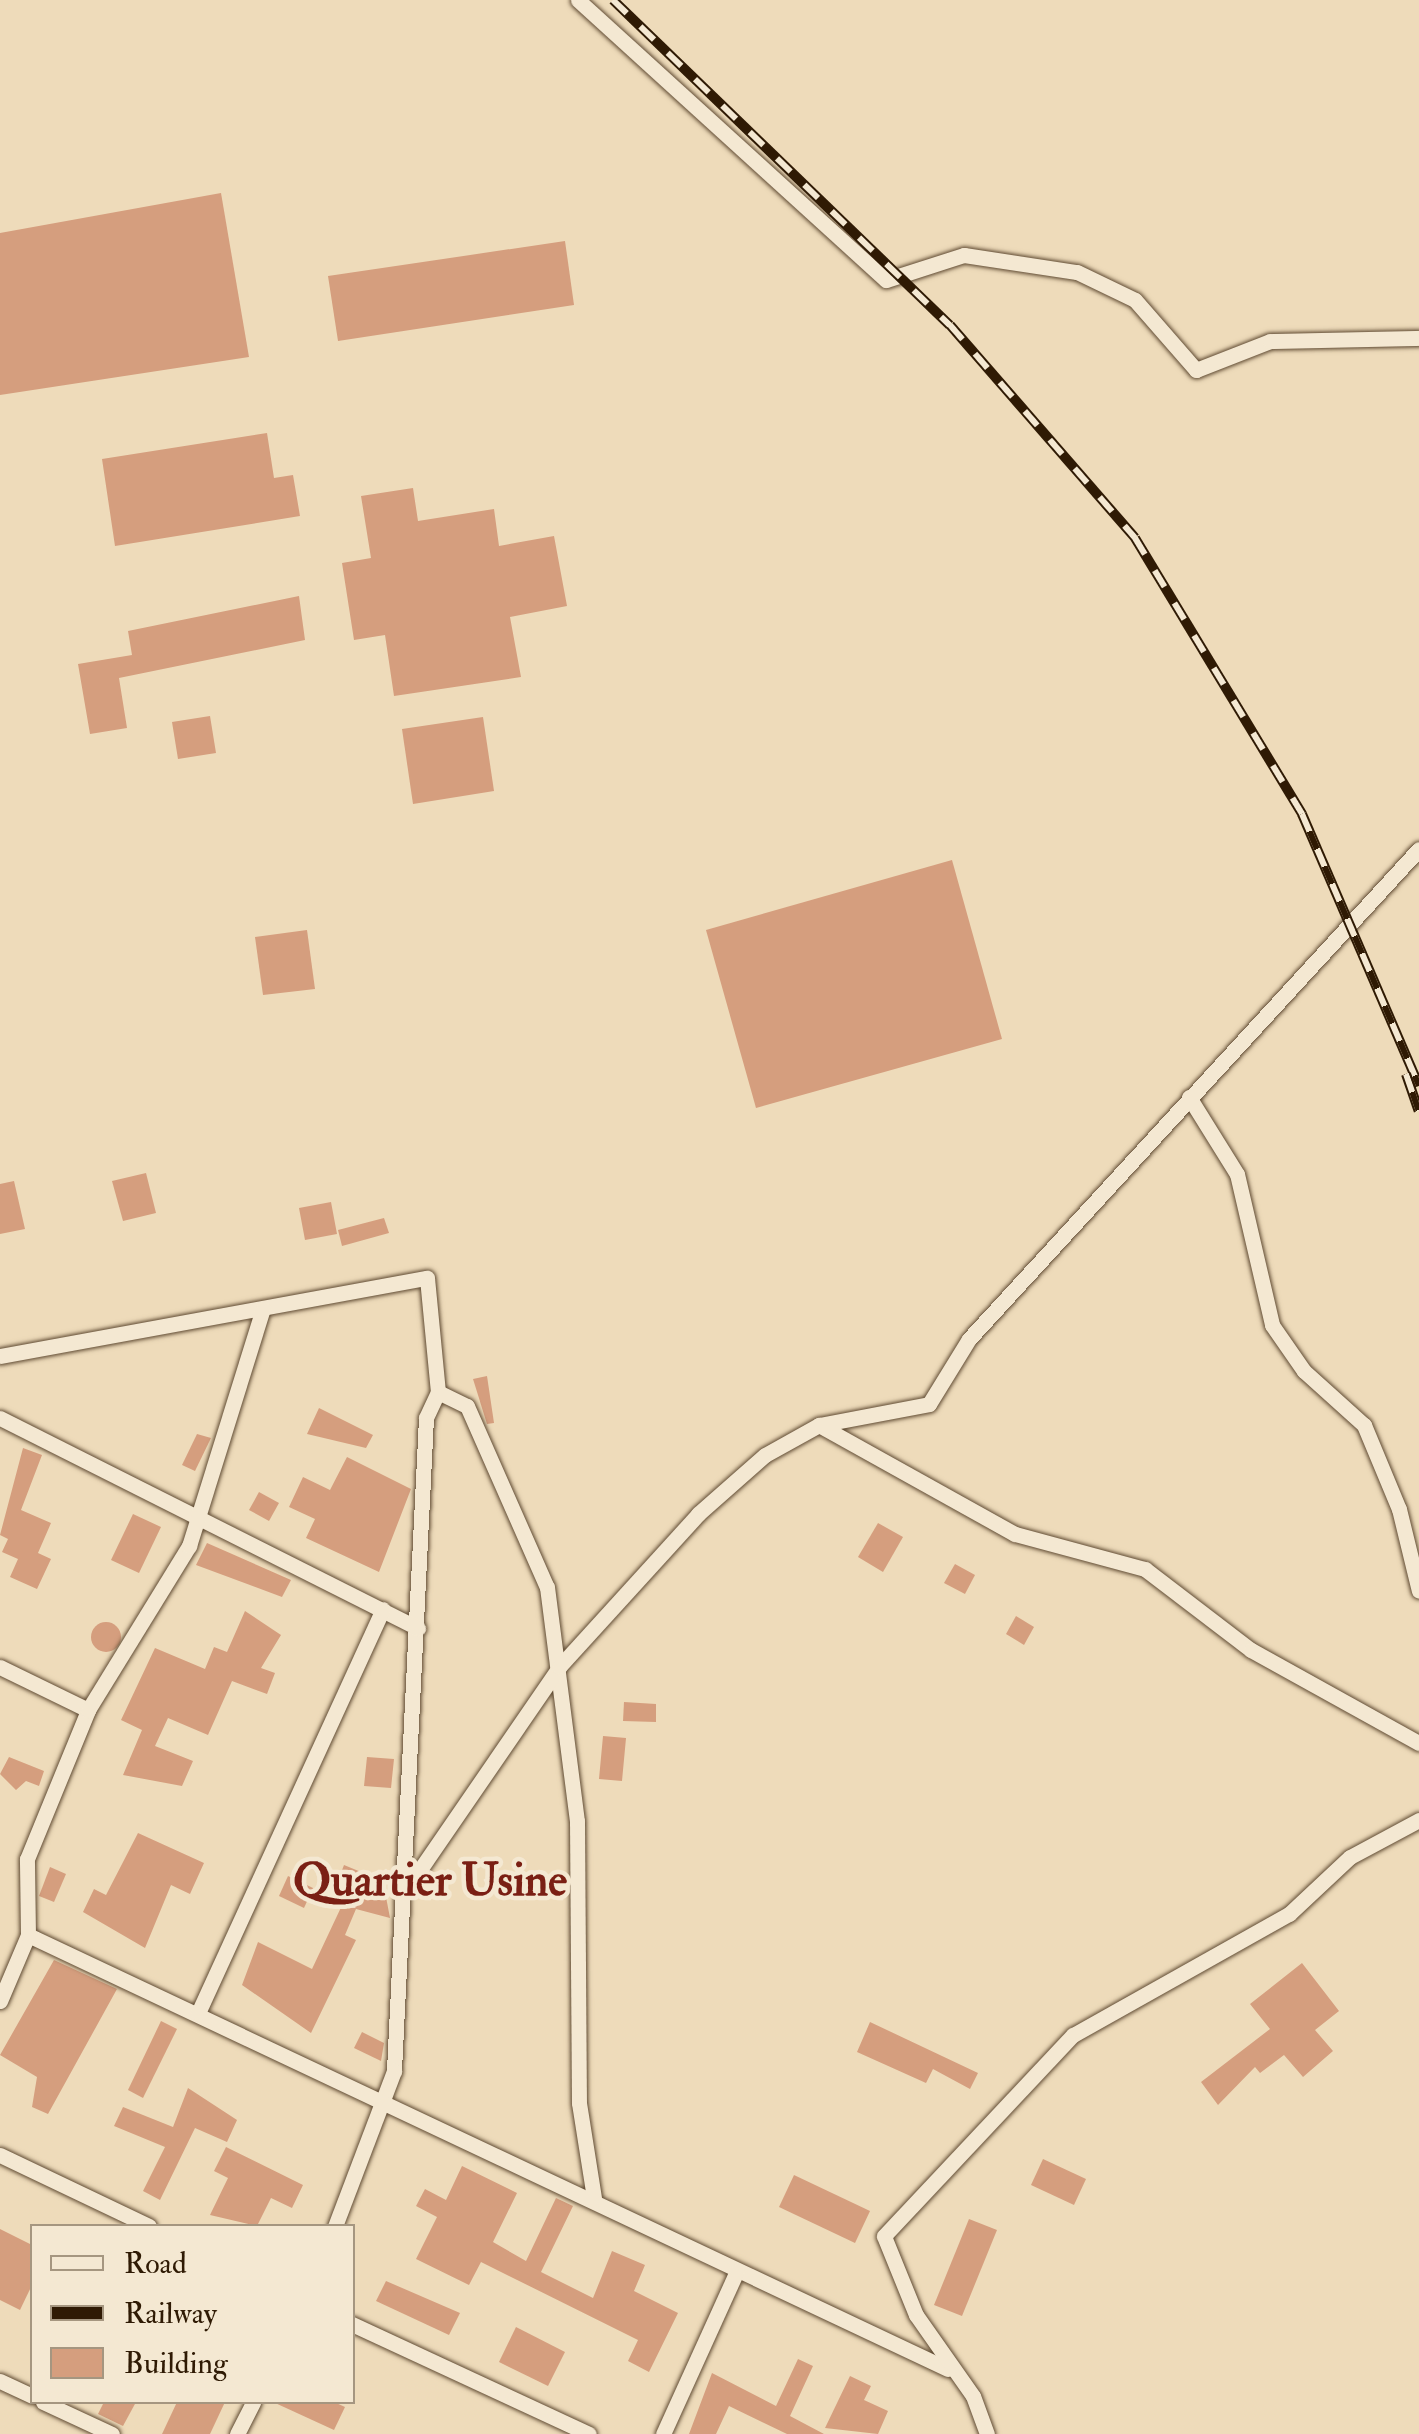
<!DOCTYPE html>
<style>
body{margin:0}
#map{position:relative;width:1419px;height:2434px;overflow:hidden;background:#eedbba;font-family:"IM FELL Double Pica",serif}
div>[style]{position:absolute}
.building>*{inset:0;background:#d59e7e}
.round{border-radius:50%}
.roads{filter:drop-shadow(0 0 2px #5f4a32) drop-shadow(0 0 2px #5f4a32)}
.minor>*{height:15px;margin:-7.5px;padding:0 7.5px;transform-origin:7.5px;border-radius:7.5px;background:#f4e8d2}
.rail>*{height:10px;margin-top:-5px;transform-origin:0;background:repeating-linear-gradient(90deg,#f4e8d2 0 19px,#2f1a04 0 38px);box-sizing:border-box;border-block:2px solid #2f1a04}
span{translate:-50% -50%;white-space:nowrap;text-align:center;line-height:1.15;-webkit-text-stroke:9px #f4e8d2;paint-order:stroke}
.neighbourhood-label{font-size:45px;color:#7a1f14;font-weight:700}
.legend{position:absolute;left:30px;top:2224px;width:325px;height:180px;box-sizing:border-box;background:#f4e8d2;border:2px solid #a59680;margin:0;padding:12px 18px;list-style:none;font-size:30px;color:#2f1a04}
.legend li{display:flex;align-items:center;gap:20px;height:50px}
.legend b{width:50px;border:2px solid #a59680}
</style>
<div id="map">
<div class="building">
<i style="clip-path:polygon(221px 193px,249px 357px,0 395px,0 233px)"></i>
<i style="clip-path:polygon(565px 241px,574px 305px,338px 341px,328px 276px)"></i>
<i style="clip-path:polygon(267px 433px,274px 478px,293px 475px,300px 516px,115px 546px,102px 459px)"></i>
<i style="clip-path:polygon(413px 488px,418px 521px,494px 509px,499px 546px,554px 536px,567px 606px,510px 617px,521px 677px,394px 696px,385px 635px,354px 640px,342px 563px,371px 558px,361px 496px)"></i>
<i style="clip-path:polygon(299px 596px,305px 640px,119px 678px,127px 728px,90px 734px,78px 664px,132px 655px,128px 631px)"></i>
<i style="clip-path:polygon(210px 716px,216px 753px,178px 759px,172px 722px)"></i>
<i style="clip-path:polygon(483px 717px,494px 791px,413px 804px,402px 729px)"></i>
<i style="clip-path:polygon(952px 860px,1002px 1039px,756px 1108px,706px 930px)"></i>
<i style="clip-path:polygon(307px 930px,315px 989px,263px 995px,255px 937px)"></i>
<i style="clip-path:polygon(146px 1173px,156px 1213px,123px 1221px,112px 1181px)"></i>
<i style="clip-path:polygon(14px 1181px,25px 1229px,0 1234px,0 1184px)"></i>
<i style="clip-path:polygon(331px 1202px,337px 1234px,305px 1240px,299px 1208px)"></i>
<i style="clip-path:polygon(384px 1218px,389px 1233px,342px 1246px,338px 1230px)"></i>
<i style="clip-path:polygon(487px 1376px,494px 1423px,487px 1424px,473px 1379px)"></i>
<i style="clip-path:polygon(319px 1408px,373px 1435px,366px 1448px,307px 1434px)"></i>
<i style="clip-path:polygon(197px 1434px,211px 1438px,195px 1471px,182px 1465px)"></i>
<i style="clip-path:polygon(23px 1448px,42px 1455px,21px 1510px,51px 1523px,38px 1553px,51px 1559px,37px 1589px,10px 1577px,18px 1559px,2px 1552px,8px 1539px,0 1535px)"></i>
<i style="clip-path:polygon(347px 1457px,411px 1489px,379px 1572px,306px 1538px,315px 1519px,289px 1507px,303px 1477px,330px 1490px)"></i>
<i style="clip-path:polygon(259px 1492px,279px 1503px,269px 1521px,249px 1510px)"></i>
<i style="clip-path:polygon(133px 1514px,161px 1527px,139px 1573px,111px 1560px)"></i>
<i style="clip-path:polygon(878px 1523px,903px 1537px,883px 1572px,858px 1557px)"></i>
<i style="clip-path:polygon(207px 1543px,291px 1580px,282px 1597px,196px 1565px)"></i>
<i style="clip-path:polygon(955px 1564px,975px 1575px,965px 1594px,944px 1583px)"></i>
<i style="clip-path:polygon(245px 1611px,281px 1635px,261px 1668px,275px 1673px,267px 1694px,232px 1681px,208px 1735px,168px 1718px,155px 1746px,193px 1761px,182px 1786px,123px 1775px,142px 1730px,121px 1720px,155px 1648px,205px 1669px,214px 1647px,227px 1652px)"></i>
<i style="clip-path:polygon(1016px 1616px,1034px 1627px,1024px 1645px,1006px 1634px)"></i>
<i class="round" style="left:91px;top:1622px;width:30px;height:30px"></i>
<i style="clip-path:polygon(624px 1702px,656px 1704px,656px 1722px,623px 1721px)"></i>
<i style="clip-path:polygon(603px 1736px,626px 1738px,622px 1781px,599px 1779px)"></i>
<i style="clip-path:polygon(9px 1757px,44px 1771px,39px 1786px,26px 1781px,16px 1790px,0 1774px)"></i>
<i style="clip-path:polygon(367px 1757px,394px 1759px,391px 1788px,364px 1786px)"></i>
<i style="clip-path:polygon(138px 1833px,204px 1863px,190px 1894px,171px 1885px,145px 1948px,83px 1912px,94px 1889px,106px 1895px)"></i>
<i style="clip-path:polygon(344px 1865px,383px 1881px,390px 1918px,356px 1909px,345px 1935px,356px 1940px,311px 2033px,242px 1985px,258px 1942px,312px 1969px,344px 1901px,332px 1896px)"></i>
<i style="clip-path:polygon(50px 1867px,66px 1874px,54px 1902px,39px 1896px)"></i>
<i style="clip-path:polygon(288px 1876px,313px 1888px,304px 1908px,279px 1896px)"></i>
<i style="clip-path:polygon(54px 1960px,117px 1989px,48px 2114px,32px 2107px,37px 2077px,0 2055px)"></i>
<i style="clip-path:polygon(1302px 1963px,1339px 2011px,1315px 2030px,1333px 2051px,1303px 2077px,1284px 2055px,1260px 2073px,1255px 2067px,1218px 2105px,1201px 2082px,1270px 2029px,1250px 2004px)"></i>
<i style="clip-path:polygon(161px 2021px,177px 2029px,143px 2098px,128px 2090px)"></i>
<i style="clip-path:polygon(870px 2022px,978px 2073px,970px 2089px,933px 2069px,926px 2083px,857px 2052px)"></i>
<i style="clip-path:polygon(362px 2032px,384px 2043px,381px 2061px,354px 2048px)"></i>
<i style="clip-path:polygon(188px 2088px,237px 2120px,227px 2142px,195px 2128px,160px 2200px,143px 2191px,165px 2147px,114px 2126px,123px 2107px,173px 2127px)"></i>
<i style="clip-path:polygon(226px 2147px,303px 2185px,292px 2208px,271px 2198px,257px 2226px,210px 2215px,228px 2178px,214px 2171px)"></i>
<i style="clip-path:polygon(1043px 2159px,1086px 2179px,1074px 2205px,1031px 2185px)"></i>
<i style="clip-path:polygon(462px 2166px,517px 2193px,493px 2242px,526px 2261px,556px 2198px,573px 2206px,541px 2272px,593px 2298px,612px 2251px,645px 2265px,634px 2291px,678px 2313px,649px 2372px,628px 2361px,638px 2340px,481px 2262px,469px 2285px,416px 2259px,437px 2217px,416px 2206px,425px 2189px,446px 2200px)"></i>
<i style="clip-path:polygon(794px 2175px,870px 2211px,855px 2243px,779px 2207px)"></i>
<i style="clip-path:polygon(969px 2219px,997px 2230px,962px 2316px,934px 2305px)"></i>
<i style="clip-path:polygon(0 2229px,32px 2245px,32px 2285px,20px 2310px,0 2300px)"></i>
<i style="clip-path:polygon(386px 2281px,460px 2313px,449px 2335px,376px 2301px)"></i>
<i style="clip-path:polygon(516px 2327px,565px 2352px,548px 2386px,499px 2362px)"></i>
<i style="clip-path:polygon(798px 2359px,813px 2366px,790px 2416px,824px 2434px,787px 2434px,729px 2406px,716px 2434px,689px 2434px,712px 2373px,776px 2406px)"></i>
<i style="clip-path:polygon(850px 2376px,871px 2386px,864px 2400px,888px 2411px,878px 2434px,825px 2428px)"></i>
<i style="clip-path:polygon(104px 2402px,136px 2402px,123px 2426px,98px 2414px)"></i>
<i style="clip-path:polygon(177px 2402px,225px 2402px,210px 2434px,162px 2434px)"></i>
<i style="clip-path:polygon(273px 2402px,334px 2402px,345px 2407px,334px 2430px)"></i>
</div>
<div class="roads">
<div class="minor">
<i style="left:578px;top:0;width:416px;rotate:42.3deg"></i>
<i style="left:886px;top:280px;width:82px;rotate:-17.8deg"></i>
<i style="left:964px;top:255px;width:114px;rotate:8.6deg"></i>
<i style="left:1077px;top:272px;width:64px;rotate:25.8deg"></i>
<i style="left:1135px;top:300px;width:93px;rotate:48.9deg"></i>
<i style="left:1196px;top:370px;width:79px;rotate:-21.4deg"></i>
<i style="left:1270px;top:341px;width:149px;rotate:-1.2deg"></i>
<i style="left:1189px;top:1097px;width:91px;rotate:58.1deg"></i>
<i style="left:1237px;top:1174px;width:155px;rotate:76.9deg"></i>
<i style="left:1272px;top:1325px;width:56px;rotate:55.2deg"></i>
<i style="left:1304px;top:1371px;width:81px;rotate:42deg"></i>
<i style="left:1364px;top:1425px;width:91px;rotate:67.4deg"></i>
<i style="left:1399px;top:1509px;width:84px;rotate:76.3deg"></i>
<i style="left:0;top:1356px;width:434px;rotate:-10.4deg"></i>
<i style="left:427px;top:1278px;width:115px;rotate:84.5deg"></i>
<i style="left:438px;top:1392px;width:29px;rotate:115deg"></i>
<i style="left:426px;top:1418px;width:654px;rotate:92.81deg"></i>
<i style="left:394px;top:2071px;width:166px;rotate:110.8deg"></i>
<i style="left:438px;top:1392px;width:32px;rotate:26deg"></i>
<i style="left:467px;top:1406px;width:198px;rotate:66.2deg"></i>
<i style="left:547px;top:1587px;width:236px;rotate:82.7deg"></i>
<i style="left:577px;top:1821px;width:282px;rotate:89.6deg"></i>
<i style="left:579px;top:2103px;width:96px;rotate:81deg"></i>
<i style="left:0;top:1418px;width:468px;rotate:26.7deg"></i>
<i style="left:819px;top:1425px;width:224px;rotate:29.1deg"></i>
<i style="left:1015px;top:1534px;width:135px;rotate:15.1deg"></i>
<i style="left:1145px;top:1569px;width:133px;rotate:37.4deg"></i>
<i style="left:1251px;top:1650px;width:192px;rotate:29deg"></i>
<i style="left:0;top:1667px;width:98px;rotate:26deg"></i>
<i style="left:408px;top:1887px;width:267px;rotate:-55.5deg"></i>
<i style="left:559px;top:1667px;width:207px;rotate:-47.7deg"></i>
<i style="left:698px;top:1514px;width:89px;rotate:-41.4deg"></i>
<i style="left:765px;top:1455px;width:62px;rotate:-29.1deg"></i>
<i style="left:819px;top:1425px;width:112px;rotate:-10.8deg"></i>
<i style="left:929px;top:1404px;width:76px;rotate:-58.4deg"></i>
<i style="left:969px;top:1339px;width:665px;rotate:-47.44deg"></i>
<i style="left:28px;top:1935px;width:1017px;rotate:25.26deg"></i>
<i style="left:0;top:2001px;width:72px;rotate:-67deg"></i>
<i style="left:28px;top:1935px;width:76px;rotate:-90.8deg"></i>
<i style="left:27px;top:1859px;width:161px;rotate:-67.7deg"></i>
<i style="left:88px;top:1710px;width:193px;rotate:-58.4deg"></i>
<i style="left:189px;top:1546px;width:248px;rotate:-72.7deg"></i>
<i style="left:198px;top:2013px;width:444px;rotate:-65.4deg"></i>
<i style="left:0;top:2155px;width:165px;rotate:25.5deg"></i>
<i style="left:352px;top:2324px;width:261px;rotate:24.9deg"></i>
<i style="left:0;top:2381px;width:35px;rotate:25deg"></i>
<i style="left:43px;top:2402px;width:76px;rotate:24.9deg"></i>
<i style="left:237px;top:2434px;width:36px;rotate:-63deg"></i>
<i style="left:663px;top:2434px;width:179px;rotate:-65.6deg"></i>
<i style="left:987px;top:2434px;width:40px;rotate:-110.2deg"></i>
<i style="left:973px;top:2396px;width:99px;rotate:-125.1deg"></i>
<i style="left:916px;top:2315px;width:85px;rotate:-112.1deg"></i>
<i style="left:884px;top:2236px;width:276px;rotate:-46.8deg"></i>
<i style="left:1073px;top:2035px;width:248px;rotate:-29.3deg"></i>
<i style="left:1289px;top:1914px;width:83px;rotate:-43.1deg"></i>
<i style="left:1350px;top:1857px;width:78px;rotate:-28.2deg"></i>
</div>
</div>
<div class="rail">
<i style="left:613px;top:0;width:468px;rotate:44deg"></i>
<i style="left:950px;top:325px;width:282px;rotate:49deg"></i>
<i style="left:1135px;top:538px;width:323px;rotate:58.8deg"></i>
<i style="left:1302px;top:814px;width:296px;rotate:66.7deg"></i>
<i style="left:1406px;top:1074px;width:39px;rotate:71deg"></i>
</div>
<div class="neighbourhood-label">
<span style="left:430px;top:1882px">Quartier Usine</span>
</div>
<ul class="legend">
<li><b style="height:12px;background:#f4e8d2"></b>Road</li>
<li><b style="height:12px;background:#2f1a04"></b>Railway</li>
<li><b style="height:28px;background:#d59e7e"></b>Building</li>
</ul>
</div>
